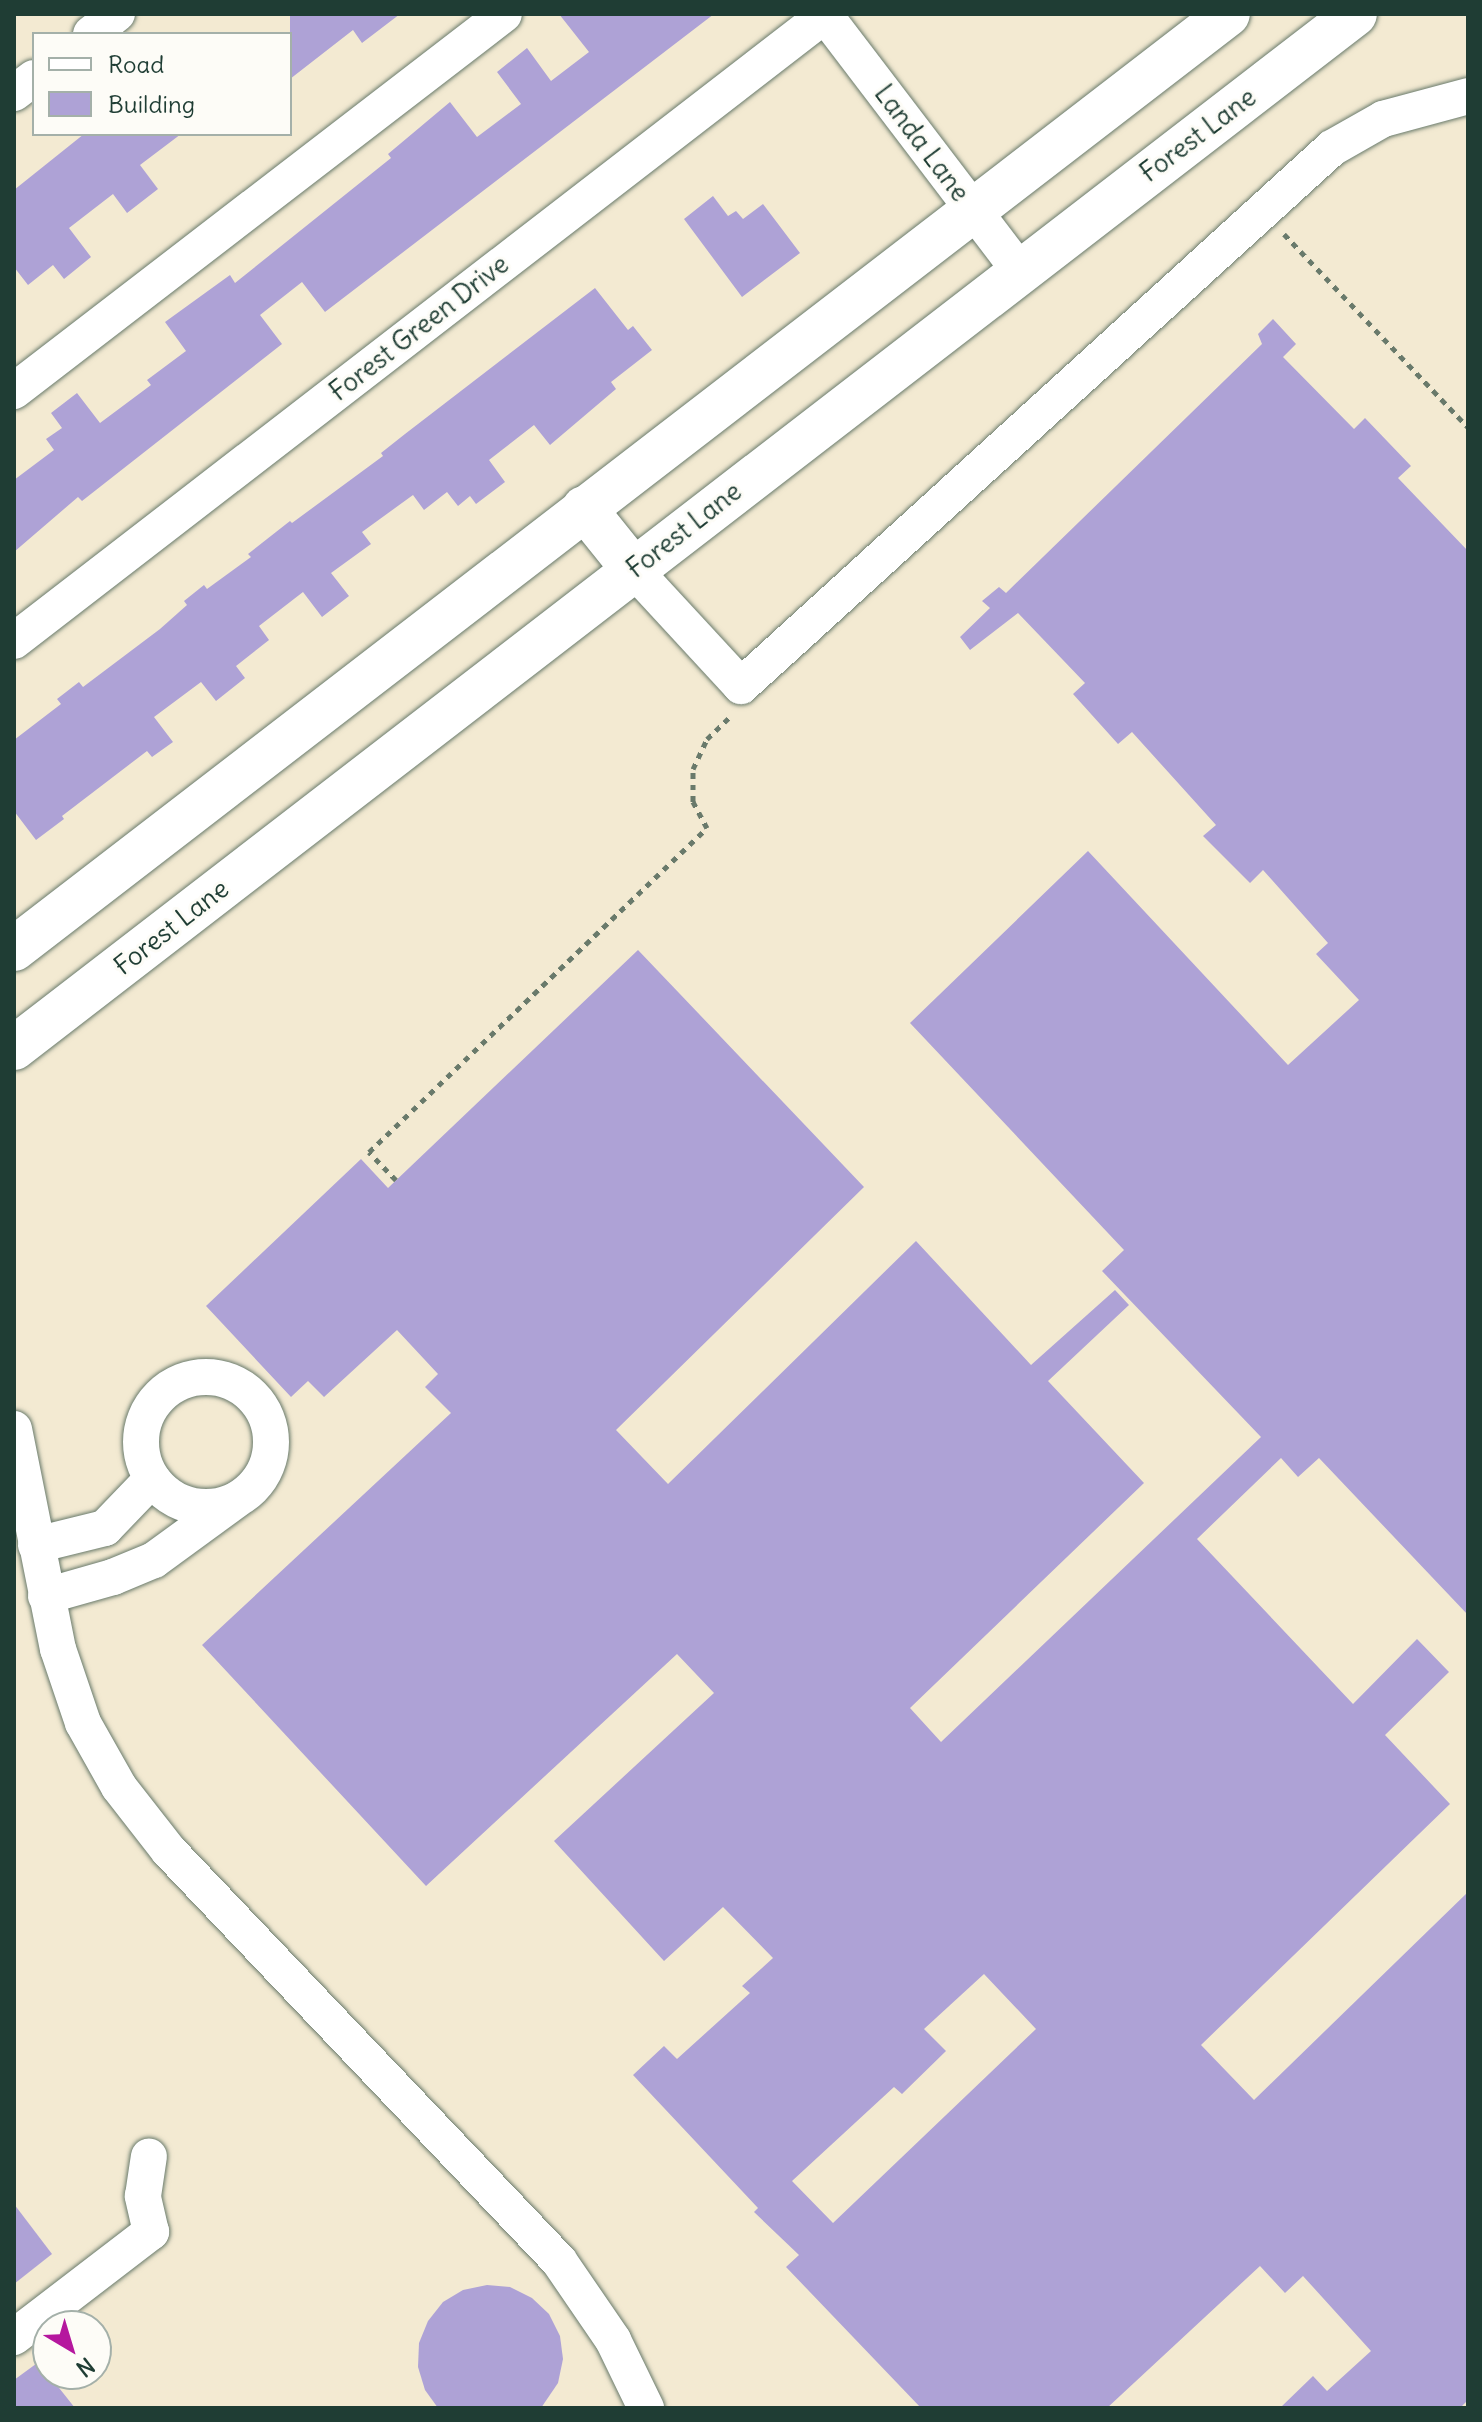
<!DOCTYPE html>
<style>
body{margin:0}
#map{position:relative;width:1482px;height:2422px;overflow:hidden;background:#f3ead2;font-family:Delius,sans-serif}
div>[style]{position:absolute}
.building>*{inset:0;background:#aea2d6}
.path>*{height:5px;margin-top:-2.5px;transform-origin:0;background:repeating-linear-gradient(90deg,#697a6b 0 6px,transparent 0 12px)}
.roads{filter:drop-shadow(0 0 2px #697a6b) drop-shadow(0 0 2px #697a6b)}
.minor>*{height:36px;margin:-18px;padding:0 18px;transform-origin:18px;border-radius:18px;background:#fff}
.minor>.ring{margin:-18px;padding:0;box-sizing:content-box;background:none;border:36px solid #fff;border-radius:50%}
.major>*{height:44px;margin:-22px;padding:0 22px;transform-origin:22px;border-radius:22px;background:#fff}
span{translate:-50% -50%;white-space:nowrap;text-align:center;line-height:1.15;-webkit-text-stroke:6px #fdfcf7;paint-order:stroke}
.street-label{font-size:26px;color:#1f3d34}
.frame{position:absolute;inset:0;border:16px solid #1f3d34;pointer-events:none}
.legend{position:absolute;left:32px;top:32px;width:260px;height:104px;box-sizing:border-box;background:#fdfcf7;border:2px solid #a4b0a9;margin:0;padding:10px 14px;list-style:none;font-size:24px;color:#1f3d34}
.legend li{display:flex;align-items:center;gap:16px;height:40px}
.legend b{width:40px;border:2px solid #a4b0a9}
.north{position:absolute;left:32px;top:2310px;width:80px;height:80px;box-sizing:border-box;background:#fdfcf7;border:2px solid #a4b0a9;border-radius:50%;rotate:142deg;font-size:22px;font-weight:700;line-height:32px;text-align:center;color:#1f3d34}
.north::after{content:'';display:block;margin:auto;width:28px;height:36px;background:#b5179e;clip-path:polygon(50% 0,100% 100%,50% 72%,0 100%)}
</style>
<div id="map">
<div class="building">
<i style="clip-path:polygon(290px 14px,400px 14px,362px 43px,353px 30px,290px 79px)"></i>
<i style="clip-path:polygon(559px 14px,714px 14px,325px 312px,302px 282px,260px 315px,282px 344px,82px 501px,78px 497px,14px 552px,14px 480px,54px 450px,46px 439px,62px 428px,51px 413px,77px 393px,100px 423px,151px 385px,147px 380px,186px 351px,165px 322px,230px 275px,235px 283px,391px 158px,388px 154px,450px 102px,477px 137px,521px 104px,497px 72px,527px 48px,551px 81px,589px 52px)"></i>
<i style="clip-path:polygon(84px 134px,181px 134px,140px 165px,158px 189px,127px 213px,113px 194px,69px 228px,91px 257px,64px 279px,53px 265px,28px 285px,14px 267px,14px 190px)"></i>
<i style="clip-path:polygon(713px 196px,728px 216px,736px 211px,743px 219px,763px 204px,800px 253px,742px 297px,684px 219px)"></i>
<i style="clip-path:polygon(595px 288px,628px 330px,633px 326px,652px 350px,611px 382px,616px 389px,550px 445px,534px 425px,489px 460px,505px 482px,476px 504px,470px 496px,458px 506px,447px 492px,424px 510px,413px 495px,362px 532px,371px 544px,331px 573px,349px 596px,322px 617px,303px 592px,259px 626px,269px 640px,236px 666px,245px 678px,216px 701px,201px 682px,154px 717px,173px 742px,152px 757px,147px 751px,62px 816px,64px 819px,36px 840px,14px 811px,14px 740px,61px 704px,57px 699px,79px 682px,83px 687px,160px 629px,187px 605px,184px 601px,204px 585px,207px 589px,251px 557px,248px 554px,290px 521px,292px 523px,383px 456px,381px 453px,405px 434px)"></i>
<i style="clip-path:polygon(evenodd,1273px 319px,1296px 344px,1283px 357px,1354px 429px,1365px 418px,1411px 466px,1398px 478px,1468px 551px,1468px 1615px,1319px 1458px,1298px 1477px,1281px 1458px,1197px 1539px,1353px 1704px,1417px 1639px,1449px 1672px,1385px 1735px,1450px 1804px,1201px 2045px,1254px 2100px,1468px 1892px,1468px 2400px,1460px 2408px,1280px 2408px,1313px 2376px,1327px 2391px,1371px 2351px,1303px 2276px,1285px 2293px,1260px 2266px,1107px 2408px,921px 2408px,786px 2267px,799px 2255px,754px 2212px,758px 2208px,633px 2075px,664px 2046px,677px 2059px,750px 1993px,742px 1986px,773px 1958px,723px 1907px,664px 1961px,554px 1841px,714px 1693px,677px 1654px,426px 1886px,202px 1645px,451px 1413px,425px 1387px,438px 1374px,397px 1330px,324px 1397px,308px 1381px,291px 1397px,206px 1306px,361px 1159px,388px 1188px,638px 950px,864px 1187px,616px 1430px,668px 1484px,916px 1241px,1031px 1365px,1115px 1290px,1129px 1305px,1048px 1381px,1144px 1483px,910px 1708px,941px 1742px,1261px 1437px,1102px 1271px,1124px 1250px,910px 1023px,1088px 851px,1288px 1065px,1359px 1000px,1316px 954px,1328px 943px,1263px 870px,1250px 883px,1203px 836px,1216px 825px,1132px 732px,1118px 744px,1073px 694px,1085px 683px,1018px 613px,970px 650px,960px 637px,990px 608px,982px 601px,999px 587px,1006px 593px,1262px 344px,1258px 334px,1273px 319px,984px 1974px,1036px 2029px,833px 2223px,792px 2181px,894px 2087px,902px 2094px,946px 2051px,924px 2029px,984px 1974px)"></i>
<i style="clip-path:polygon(14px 2204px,52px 2254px,14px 2284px)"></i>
<i style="clip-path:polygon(487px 2285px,510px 2287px,532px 2298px,549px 2314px,560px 2336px,563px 2359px,558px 2383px,541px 2408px,438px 2408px,425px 2390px,418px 2367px,419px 2343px,428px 2321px,443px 2302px,463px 2290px)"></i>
<i style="clip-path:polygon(40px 2361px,48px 2374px,75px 2408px,14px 2408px,14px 2380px)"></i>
</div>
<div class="path">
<i style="left:1284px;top:234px;width:267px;rotate:46.4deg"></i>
<i style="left:396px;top:1180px;width:39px;rotate:-134deg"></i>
<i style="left:369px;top:1152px;width:468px;rotate:-43.8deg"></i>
<i style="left:707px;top:828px;width:30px;rotate:-118deg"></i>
<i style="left:693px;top:802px;width:33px;rotate:-90deg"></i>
<i style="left:693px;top:769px;width:33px;rotate:-65deg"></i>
<i style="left:707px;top:739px;width:33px;rotate:-44deg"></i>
</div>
<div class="roads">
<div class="minor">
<i style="left:824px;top:14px;width:323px;rotate:52.7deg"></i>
<i style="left:91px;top:34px;width:33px;rotate:-38deg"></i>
<i style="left:14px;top:93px;width:25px;rotate:-37deg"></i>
<i style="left:14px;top:391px;width:618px;rotate:-37.57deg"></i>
<i style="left:633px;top:569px;width:159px;rotate:47.3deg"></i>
<i style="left:741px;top:686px;width:799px;rotate:-42.31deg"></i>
<i style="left:1332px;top:148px;width:59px;rotate:-29.6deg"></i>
<i style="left:1383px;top:119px;width:88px;rotate:-15.1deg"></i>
<i style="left:14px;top:641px;width:1024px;rotate:-37.66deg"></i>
<i class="ring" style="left:141px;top:1377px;width:94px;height:94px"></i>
<i style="left:14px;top:1429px;width:224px;rotate:78.7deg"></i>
<i style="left:58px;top:1649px;width:78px;rotate:71.3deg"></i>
<i style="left:83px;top:1723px;width:73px;rotate:60.6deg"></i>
<i style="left:119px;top:1787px;width:81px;rotate:52deg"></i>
<i style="left:169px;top:1851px;width:566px;rotate:46.43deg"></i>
<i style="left:559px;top:2261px;width:96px;rotate:55.6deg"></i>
<i style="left:613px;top:2340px;width:76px;rotate:64.1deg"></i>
<i style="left:36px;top:1545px;width:71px;rotate:-13.8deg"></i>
<i style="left:105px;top:1528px;width:68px;rotate:-46.2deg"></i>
<i style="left:46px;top:1596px;width:70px;rotate:-15.8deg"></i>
<i style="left:113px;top:1577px;width:44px;rotate:-22.5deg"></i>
<i style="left:154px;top:1560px;width:100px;rotate:-36.1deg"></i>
<i style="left:14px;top:2337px;width:173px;rotate:-37.5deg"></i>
<i style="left:151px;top:2232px;width:37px;rotate:-103deg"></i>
<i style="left:143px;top:2196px;width:40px;rotate:-81.5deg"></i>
</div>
<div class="major">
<i style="left:584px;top:508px;width:78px;rotate:51.2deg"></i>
<i style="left:14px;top:949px;width:1532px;rotate:-37.6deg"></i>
<i style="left:14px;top:1048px;width:1693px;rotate:-37.63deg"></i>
</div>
</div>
<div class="street-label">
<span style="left:1198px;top:135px;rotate:-37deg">Forest Lane</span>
<span style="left:922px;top:143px;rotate:53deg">Landa Lane</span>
<span style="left:419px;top:328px;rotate:-38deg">Forest Green Drive</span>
<span style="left:684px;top:530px;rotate:-38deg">Forest Lane</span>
<span style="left:171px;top:927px;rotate:-38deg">Forest Lane</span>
</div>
<div class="frame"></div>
<ul class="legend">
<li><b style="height:10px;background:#fff"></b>Road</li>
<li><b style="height:22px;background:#aea2d6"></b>Building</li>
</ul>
<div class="north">N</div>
</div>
